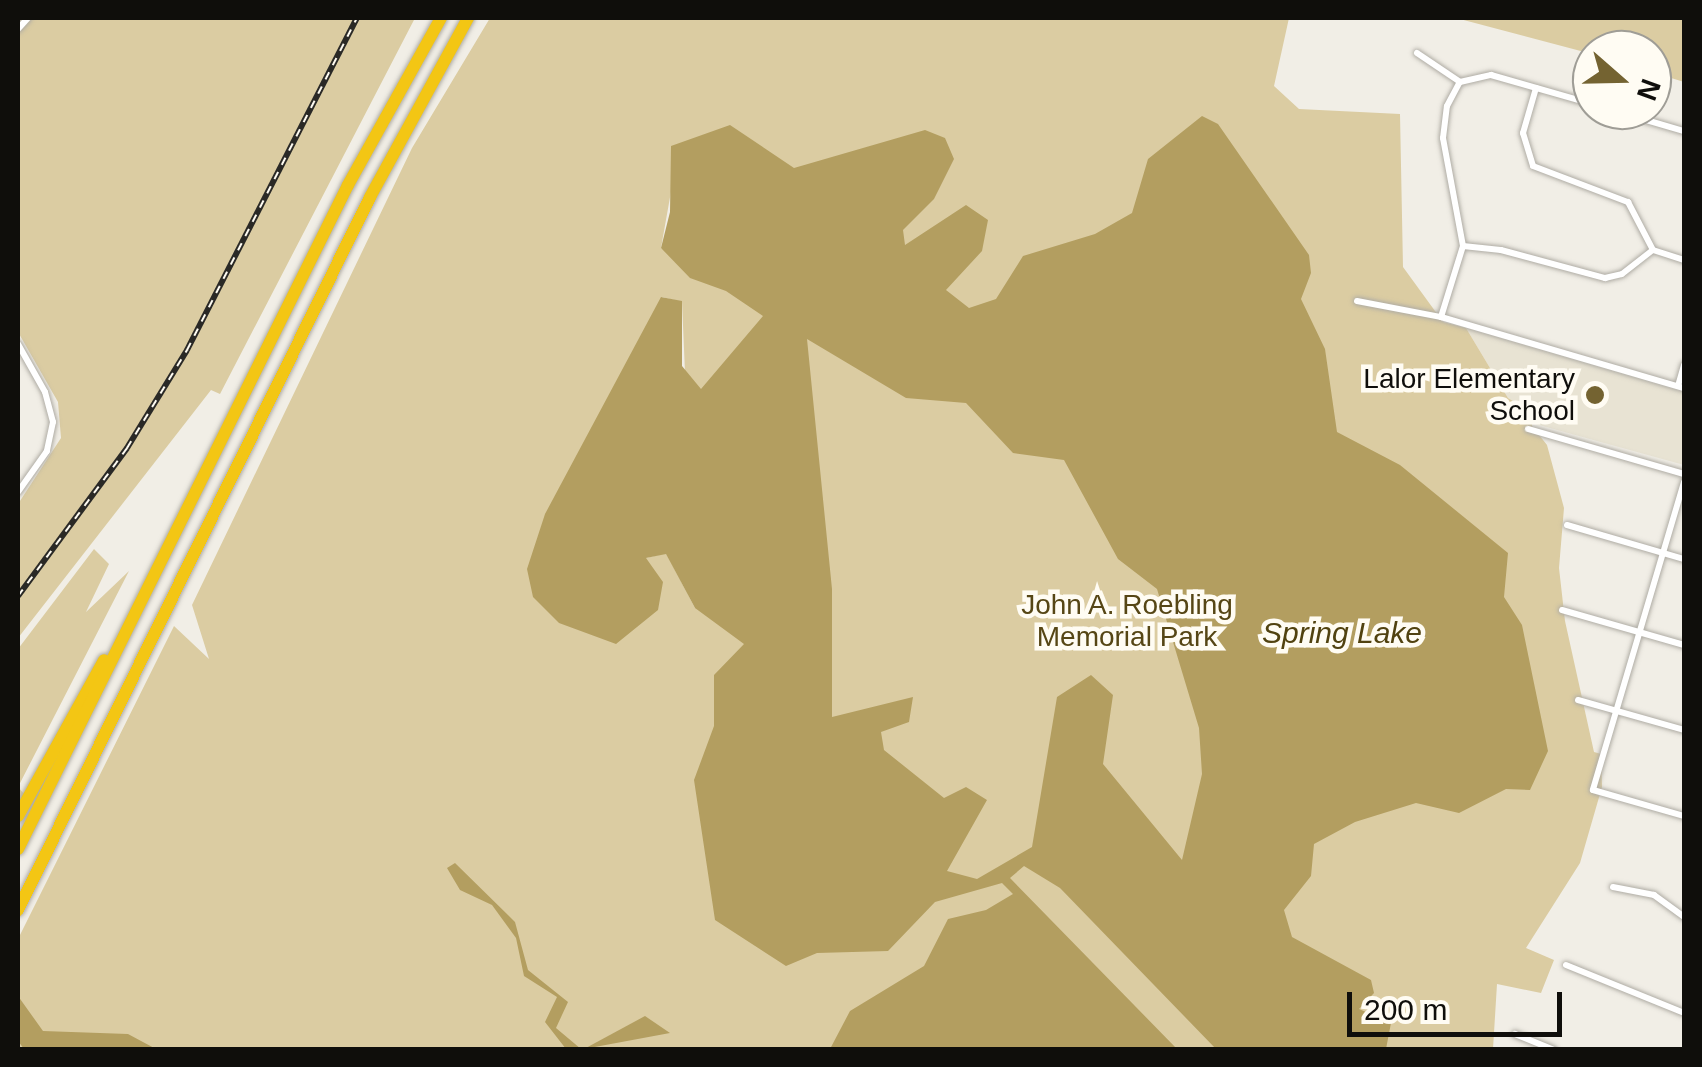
<!DOCTYPE html>
<style>
body{margin:0}
#map{position:relative;width:1702px;height:1067px;overflow:hidden;background:#f1eee6;font-family:Helvetica,sans-serif}
div>[style]{position:absolute}
.built>*{inset:0;background:#e8e3d3}
.green>*{inset:0;background:#dbcca2}
.water>*{inset:0;background:#b39e60}
.roads{filter:drop-shadow(0 0 2px #afaca4) drop-shadow(0 0 2px #afaca4)}
.street>*{height:6px;margin:-3px;padding:0 3px;transform-origin:3px;border-radius:3px;background:#fff}
.highway>*{height:12px;margin:-6px;padding:0 6px;transform-origin:6px;border-radius:6px;background:#f3c614}
.rail>*{height:6px;margin-top:-3px;transform-origin:0;background:repeating-linear-gradient(90deg,#fffcf3 0 8px,#2a2926 0 16px);box-sizing:border-box;border-block:2px solid #2a2926}
.dots>*{width:28px;height:28px;translate:-50% -50%;box-sizing:border-box;border:5px solid #fffcf3;border-radius:50%}
span{translate:-50% -50%;white-space:nowrap;text-align:center;line-height:1.15;-webkit-text-stroke:9px #fffcf3;paint-order:stroke}
.poi-label{font-size:28px;color:#0f0e0b}
.right{translate:-100% -50%;text-align:right}
.park-label{font-size:28px;color:#564615}
.water-label{font-size:30px;color:#514210;font-style:italic}
.frame{position:absolute;inset:0;border:20px solid #0f0e0b;pointer-events:none}
.north{position:absolute;left:1572px;top:30px;width:100px;height:100px;box-sizing:border-box;background:#fffcf3;border:2px solid #9f9d96;border-radius:50%;rotate:110deg;font-size:28px;font-weight:700;line-height:40px;text-align:center;color:#0f0e0b}
.north::after{content:'';display:block;margin:auto;width:35px;height:45px;background:#746331;clip-path:polygon(50% 0,100% 100%,50% 72%,0 100%)}
.scale{position:absolute;left:1347px;top:992px;width:215px;height:45px;box-sizing:border-box;border:5px solid #0f0e0b;border-top:0;padding-left:12px;font-size:30px;line-height:35px;white-space:nowrap;color:#0f0e0b;-webkit-text-stroke:8px #fffcf3;paint-order:stroke}
</style>
<div id="map">
<div class="built">
<i style="clip-path:polygon(1466px 328px,1684px 392px,1684px 465px,1532px 423px,1532px 413px,1508px 398px)"></i>
</div>
<div class="green">
<i style="clip-path:polygon(18px 18px,415px 18px,220px 394px,211px 390px,18px 638px,18px 504px,61px 438px,58px 402px,18px 332px)"></i>
<i style="clip-path:polygon(evenodd,490px 18px,1289px 18px,1274px 86px,1299px 109px,1400px 114px,1403px 267px,1443px 322px,1466px 328px,1508px 398px,1532px 413px,1532px 426px,1547px 445px,1564px 508px,1559px 568px,1565px 621px,1594px 752px,1601px 754px,1602px 787px,1580px 863px,1526px 948px,1554px 960px,1541px 993px,1497px 984px,1493px 1049px,18px 1049px,18px 939px,174px 626px,209px 659px,192px 605px,412px 148px,490px 18px,672px 186px,683px 263px,661px 248px,672px 186px,490px 18px,662px 297px,682px 302px,695px 608px,666px 553px,646px 558px,662px 297px)"></i>
<i style="clip-path:polygon(1456px 18px,1684px 18px,1684px 82px,1652px 72px,1652px 50px,1592px 54px)"></i>
<i style="clip-path:polygon(94px 549px,109px 564px,86px 612px,129px 571px,18px 787px,25px 795px,18px 811px,18px 649px)"></i>
</div>
<div class="water">
<i style="clip-path:polygon(evenodd,1202px 116px,1218px 124px,1309px 255px,1311px 273px,1301px 299px,1325px 349px,1337px 432px,1400px 465px,1508px 553px,1504px 597px,1522px 625px,1548px 751px,1530px 790px,1506px 789px,1459px 813px,1416px 803px,1355px 822px,1314px 844px,1311px 876px,1284px 910px,1292px 937px,1371px 980px,1374px 993px,1359px 1009px,1391px 1023px,1386px 1049px,1216px 1049px,1060px 888px,1024px 866px,1010px 878px,1177px 1049px,830px 1049px,850px 1011px,924px 966px,948px 919px,986px 910px,1013px 894px,1002px 883px,935px 902px,888px 951px,817px 953px,786px 966px,715px 920px,694px 780px,714px 726px,714px 675px,744px 644px,695px 608px,666px 554px,646px 558px,663px 582px,658px 610px,616px 644px,559px 623px,533px 597px,527px 569px,545px 514px,661px 297px,682px 301px,682px 366px,701px 389px,763px 316px,726px 291px,690px 278px,661px 248px,670px 212px,671px 146px,730px 125px,794px 168px,925px 130px,945px 138px,954px 159px,934px 199px,903px 230px,905px 245px,966px 205px,988px 220px,982px 251px,946px 290px,969px 308px,996px 299px,1023px 256px,1095px 234px,1132px 213px,1148px 159px,1202px 116px,807px 339px,906px 398px,966px 403px,1013px 453px,1064px 460px,1118px 559px,1157px 589px,1199px 728px,1202px 774px,1182px 860px,1103px 764px,1113px 695px,1091px 675px,1057px 697px,1032px 847px,977px 879px,947px 871px,987px 800px,966px 787px,944px 798px,884px 750px,881px 732px,909px 722px,913px 697px,832px 717px,832px 589px,807px 339px)"></i>
<i style="clip-path:polygon(455px 863px,515px 922px,528px 970px,568px 1002px,556px 1028px,581px 1049px,566px 1049px,545px 1022px,557px 997px,524px 976px,516px 938px,492px 905px,460px 890px,447px 868px)"></i>
<i style="clip-path:polygon(18px 996px,43px 1031px,128px 1034px,156px 1049px,24px 1049px,18px 1041px)"></i>
<i style="clip-path:polygon(645px 1016px,670px 1033px,584px 1049px)"></i>
</div>
<div class="roads">
<div class="street">
<i style="left:18px;top:29px;width:15px;rotate:-48deg"></i>
<i style="left:1417px;top:53px;width:52px;rotate:34deg"></i>
<i style="left:1460px;top:82px;width:32px;rotate:-13deg"></i>
<i style="left:1491px;top:75px;width:105px;rotate:16deg"></i>
<i style="left:1536px;top:88px;width:47px;rotate:106.1deg"></i>
<i style="left:1523px;top:133px;width:34px;rotate:73deg"></i>
<i style="left:1533px;top:166px;width:102px;rotate:20.8deg"></i>
<i style="left:1628px;top:202px;width:54px;rotate:62.5deg"></i>
<i style="left:1612px;top:110px;width:75px;rotate:16.3deg"></i>
<i style="left:1463px;top:246px;width:38px;rotate:6deg"></i>
<i style="left:1501px;top:250px;width:108px;rotate:15.1deg"></i>
<i style="left:1605px;top:278px;width:17px;rotate:-13deg"></i>
<i style="left:1622px;top:274px;width:39px;rotate:-38deg"></i>
<i style="left:1653px;top:250px;width:33px;rotate:18deg"></i>
<i style="left:1357px;top:301px;width:86px;rotate:10.8deg"></i>
<i style="left:1441px;top:317px;width:253px;rotate:16.3deg"></i>
<i style="left:1441px;top:317px;width:74px;rotate:-72.8deg"></i>
<i style="left:1463px;top:246px;width:110px;rotate:-100.5deg"></i>
<i style="left:1443px;top:138px;width:32px;rotate:-83deg"></i>
<i style="left:1447px;top:106px;width:27px;rotate:-62deg"></i>
<i style="left:18px;top:344px;width:55px;rotate:60.6deg"></i>
<i style="left:45px;top:392px;width:31px;rotate:75deg"></i>
<i style="left:53px;top:422px;width:30px;rotate:102deg"></i>
<i style="left:47px;top:451px;width:50px;rotate:125.3deg"></i>
<i style="left:1678px;top:386px;width:22px;rotate:-74deg"></i>
<i style="left:1528px;top:429px;width:162px;rotate:16.1deg"></i>
<i style="left:1684px;top:482px;width:321px;rotate:106.5deg"></i>
<i style="left:1593px;top:790px;width:95px;rotate:15.9deg"></i>
<i style="left:1567px;top:525px;width:122px;rotate:16.2deg"></i>
<i style="left:1562px;top:610px;width:127px;rotate:16deg"></i>
<i style="left:1578px;top:700px;width:110px;rotate:15.8deg"></i>
<i style="left:1613px;top:887px;width:42px;rotate:11deg"></i>
<i style="left:1654px;top:895px;width:37px;rotate:36deg"></i>
<i style="left:1566px;top:965px;width:127px;rotate:22.1deg"></i>
<i style="left:1515px;top:1034px;width:42px;rotate:22.3deg"></i>
</div>
<div class="highway">
<i style="left:18px;top:816px;width:178px;rotate:-61.1deg"></i>
<i style="left:18px;top:849px;width:741px;rotate:-63.57deg"></i>
<i style="left:348px;top:185px;width:191px;rotate:-60.9deg"></i>
<i style="left:18px;top:910px;width:795px;rotate:-63.72deg"></i>
<i style="left:370px;top:197px;width:204px;rotate:-61.3deg"></i>
</div>
</div>
<div class="rail">
<i style="left:18px;top:596px;width:184px;rotate:-53.6deg"></i>
<i style="left:127px;top:448px;width:115px;rotate:-58.5deg"></i>
<i style="left:187px;top:350px;width:373px;rotate:-62.9deg"></i>
</div>
<div class="dots">
<i style="left:1595px;top:395px;background:#746331"></i>
</div>
<div class="poi-label">
<span class="right" style="left:1575px;top:395px">Lalor Elementary<br>School</span>
</div>
<div class="park-label">
<span style="left:1127px;top:621px">John A. Roebling<br>Memorial Park</span>
</div>
<div class="water-label">
<span style="left:1342px;top:633px">Spring Lake</span>
</div>
<div class="frame"></div>
<div class="north">N</div>
<div class="scale">200 m</div>
</div>
